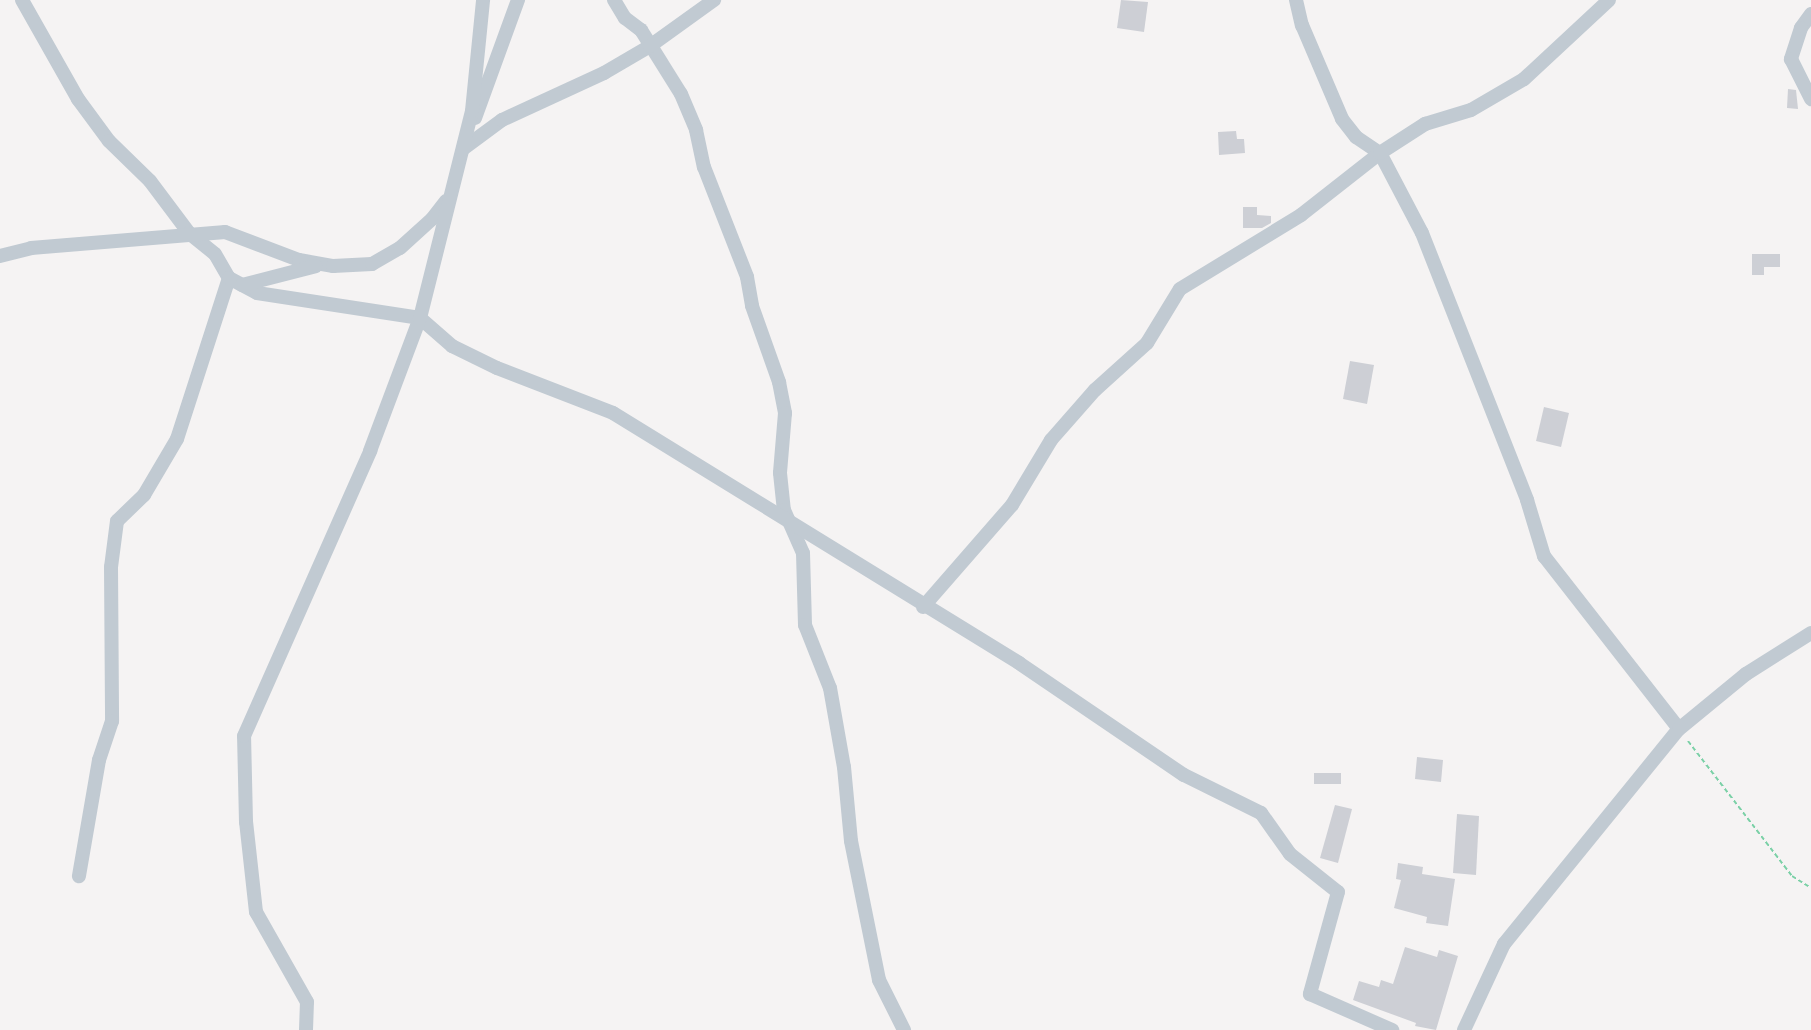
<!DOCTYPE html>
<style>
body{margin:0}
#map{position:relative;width:1811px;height:1030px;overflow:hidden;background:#f5f3f3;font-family:"Source Sans 3",sans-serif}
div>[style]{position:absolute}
.building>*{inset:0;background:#cdcfd5}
.path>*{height:2px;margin-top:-1px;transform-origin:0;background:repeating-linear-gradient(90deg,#7ad0a6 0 4.5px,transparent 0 7.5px)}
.street>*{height:14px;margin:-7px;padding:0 7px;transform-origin:7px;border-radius:7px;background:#c1cad2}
span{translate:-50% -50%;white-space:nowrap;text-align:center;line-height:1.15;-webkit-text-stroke:4.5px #fff;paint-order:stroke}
</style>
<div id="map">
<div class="building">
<i style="clip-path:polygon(1121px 0,1148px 2px,1144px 32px,1117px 28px)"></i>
<i style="clip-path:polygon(1788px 89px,1796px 90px,1798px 109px,1787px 108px)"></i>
<i style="clip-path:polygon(1236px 131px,1237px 139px,1244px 139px,1245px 153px,1219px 155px,1218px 132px)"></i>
<i style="clip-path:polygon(1243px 207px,1257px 207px,1257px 215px,1271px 216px,1271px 223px,1262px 228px,1243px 228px)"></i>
<i style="clip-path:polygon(1752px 254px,1780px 254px,1780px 267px,1764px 267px,1764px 275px,1752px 275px)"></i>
<i style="clip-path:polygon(1350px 361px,1374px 365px,1367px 404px,1343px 399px)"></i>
<i style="clip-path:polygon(1544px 407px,1569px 413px,1561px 447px,1536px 441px)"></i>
<i style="clip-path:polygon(1417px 757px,1443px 760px,1441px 782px,1415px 779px)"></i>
<i style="clip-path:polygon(1314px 773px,1341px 773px,1341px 784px,1314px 784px)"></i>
<i style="clip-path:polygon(1335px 805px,1352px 809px,1338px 863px,1320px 858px)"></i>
<i style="clip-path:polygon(1457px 814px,1479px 816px,1476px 875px,1453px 873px)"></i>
<i style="clip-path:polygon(1398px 863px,1423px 867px,1422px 874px,1455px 879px,1448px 926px,1426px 923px,1427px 917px,1394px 908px,1401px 880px,1396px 879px)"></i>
<i style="clip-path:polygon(1405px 947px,1437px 957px,1439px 950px,1458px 956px,1436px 1030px,1415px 1026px,1416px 1023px,1353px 1000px,1359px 981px,1379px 987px,1381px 980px,1393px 984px)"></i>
</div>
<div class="path">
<i style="left:1688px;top:741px;width:170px;rotate:52.4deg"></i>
<i style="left:1792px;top:876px;width:22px;rotate:32deg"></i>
</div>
<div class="street">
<i style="left:22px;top:0;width:114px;rotate:60.5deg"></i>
<i style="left:78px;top:99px;width:52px;rotate:53.6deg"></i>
<i style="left:109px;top:141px;width:57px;rotate:44.3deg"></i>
<i style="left:150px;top:181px;width:65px;rotate:53.1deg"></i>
<i style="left:189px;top:233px;width:33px;rotate:39deg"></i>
<i style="left:215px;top:254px;width:28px;rotate:60deg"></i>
<i style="left:229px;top:278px;width:169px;rotate:107.9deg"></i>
<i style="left:177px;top:439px;width:65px;rotate:120.5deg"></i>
<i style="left:144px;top:495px;width:37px;rotate:136deg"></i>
<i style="left:117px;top:521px;width:46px;rotate:97.4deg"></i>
<i style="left:111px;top:567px;width:154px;rotate:89.6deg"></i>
<i style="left:112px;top:721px;width:41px;rotate:108.4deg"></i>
<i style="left:99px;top:760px;width:118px;rotate:99.8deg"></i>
<i style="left:614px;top:0;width:21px;rotate:59deg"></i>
<i style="left:625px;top:18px;width:20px;rotate:37deg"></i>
<i style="left:641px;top:30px;width:75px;rotate:58deg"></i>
<i style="left:681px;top:94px;width:39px;rotate:67deg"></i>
<i style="left:696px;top:130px;width:38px;rotate:78deg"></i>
<i style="left:704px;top:167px;width:118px;rotate:68.6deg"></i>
<i style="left:747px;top:277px;width:29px;rotate:80deg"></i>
<i style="left:752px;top:306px;width:81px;rotate:70.4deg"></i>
<i style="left:779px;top:382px;width:32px;rotate:79deg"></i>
<i style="left:785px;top:413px;width:60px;rotate:94.8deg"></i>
<i style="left:780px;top:473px;width:37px;rotate:84deg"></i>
<i style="left:784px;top:510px;width:47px;rotate:66.2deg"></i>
<i style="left:803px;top:553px;width:72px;rotate:88.4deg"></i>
<i style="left:805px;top:625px;width:68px;rotate:68.4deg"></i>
<i style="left:830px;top:688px;width:80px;rotate:80deg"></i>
<i style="left:844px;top:767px;width:74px;rotate:84.6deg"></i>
<i style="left:851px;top:841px;width:142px;rotate:78.6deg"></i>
<i style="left:879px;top:980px;width:56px;rotate:63.4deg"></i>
<i style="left:1296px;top:0;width:26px;rotate:77deg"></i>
<i style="left:1302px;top:25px;width:102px;rotate:66.9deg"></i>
<i style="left:1342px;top:119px;width:23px;rotate:52deg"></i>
<i style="left:1356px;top:137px;width:29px;rotate:34deg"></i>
<i style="left:1380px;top:153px;width:90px;rotate:62.3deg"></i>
<i style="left:1422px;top:233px;width:287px;rotate:68.5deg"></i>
<i style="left:1527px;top:500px;width:59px;rotate:73.1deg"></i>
<i style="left:1544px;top:556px;width:219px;rotate:52deg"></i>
<i style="left:1811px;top:14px;width:17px;rotate:126deg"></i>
<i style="left:1801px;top:28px;width:33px;rotate:108deg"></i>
<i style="left:1791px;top:59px;width:45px;rotate:63.4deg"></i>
<i style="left:475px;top:118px;width:126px;rotate:-70deg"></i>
<i style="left:464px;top:148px;width:47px;rotate:-36.4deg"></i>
<i style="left:502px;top:120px;width:112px;rotate:-24.7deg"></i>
<i style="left:604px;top:73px;width:53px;rotate:-30.4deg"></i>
<i style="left:650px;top:46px;width:79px;rotate:-35.7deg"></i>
<i style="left:0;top:256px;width:32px;rotate:-14deg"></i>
<i style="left:31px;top:248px;width:195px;rotate:-4.7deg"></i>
<i style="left:225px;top:232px;width:79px;rotate:20.7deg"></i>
<i style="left:299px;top:260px;width:35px;rotate:10deg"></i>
<i style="left:333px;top:266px;width:39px;rotate:-3deg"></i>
<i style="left:372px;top:264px;width:32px;rotate:-30deg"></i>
<i style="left:400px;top:248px;width:43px;rotate:-42.2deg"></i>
<i style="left:432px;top:219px;width:23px;rotate:-52deg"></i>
<i style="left:229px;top:278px;width:32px;rotate:28deg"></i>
<i style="left:257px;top:293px;width:165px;rotate:8.7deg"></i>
<i style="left:420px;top:318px;width:43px;rotate:41.2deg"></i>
<i style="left:452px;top:346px;width:50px;rotate:26.1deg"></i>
<i style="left:497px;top:368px;width:124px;rotate:21.2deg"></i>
<i style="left:613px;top:413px;width:477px;rotate:31.6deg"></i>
<i style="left:1019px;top:663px;width:199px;rotate:34.2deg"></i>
<i style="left:1184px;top:775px;width:86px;rotate:26.3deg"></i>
<i style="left:1261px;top:813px;width:50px;rotate:54.7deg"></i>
<i style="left:1290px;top:854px;width:61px;rotate:38.4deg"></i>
<i style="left:1338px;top:892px;width:106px;rotate:105.4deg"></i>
<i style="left:1310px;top:994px;width:90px;rotate:23.7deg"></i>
<i style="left:242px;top:285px;width:76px;rotate:-14.4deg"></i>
<i style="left:923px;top:607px;width:135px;rotate:-48.9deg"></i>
<i style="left:1012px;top:505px;width:76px;rotate:-59deg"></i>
<i style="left:1051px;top:440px;width:67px;rotate:-48.7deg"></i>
<i style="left:1095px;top:390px;width:70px;rotate:-42.1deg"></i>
<i style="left:1147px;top:343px;width:63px;rotate:-58.6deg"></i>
<i style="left:1180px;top:289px;width:142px;rotate:-31.4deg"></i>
<i style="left:1301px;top:215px;width:100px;rotate:-38.1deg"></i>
<i style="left:1380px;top:153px;width:54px;rotate:-32.8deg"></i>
<i style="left:1425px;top:124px;width:48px;rotate:-16.9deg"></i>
<i style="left:1471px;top:110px;width:61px;rotate:-30.3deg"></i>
<i style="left:1524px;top:79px;width:116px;rotate:-42.9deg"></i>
<i style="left:306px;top:1030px;width:28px;rotate:-88deg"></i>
<i style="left:307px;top:1002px;width:103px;rotate:-119.5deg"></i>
<i style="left:256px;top:912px;width:91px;rotate:-96.3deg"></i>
<i style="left:246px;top:822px;width:86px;rotate:-91.3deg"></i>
<i style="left:244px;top:736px;width:312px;rotate:-66.1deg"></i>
<i style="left:370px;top:451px;width:142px;rotate:-69.4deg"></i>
<i style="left:420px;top:318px;width:213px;rotate:-75.9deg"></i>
<i style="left:472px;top:111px;width:112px;rotate:-84.3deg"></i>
<i style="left:1464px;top:1030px;width:95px;rotate:-65.1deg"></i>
<i style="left:1504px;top:944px;width:277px;rotate:-50.9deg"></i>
<i style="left:1679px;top:729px;width:87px;rotate:-39.4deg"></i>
<i style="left:1746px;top:674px;width:77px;rotate:-32.2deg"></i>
</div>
</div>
